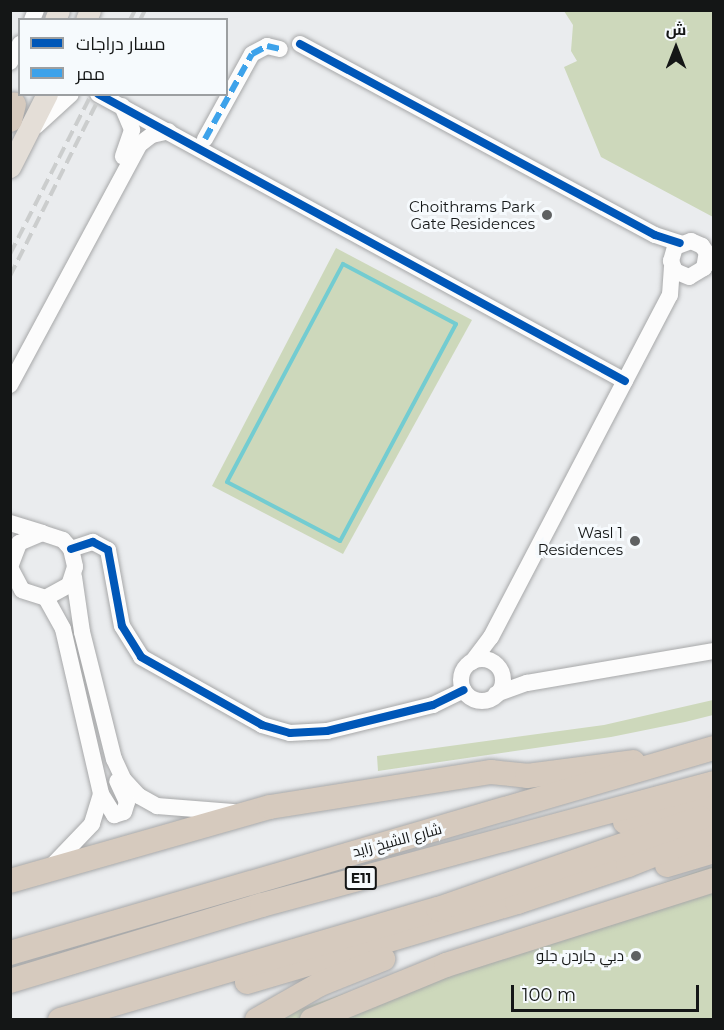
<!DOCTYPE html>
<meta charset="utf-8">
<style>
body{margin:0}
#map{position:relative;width:724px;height:1030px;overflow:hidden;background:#eaecee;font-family:Montserrat,Cairo,sans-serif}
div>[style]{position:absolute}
.green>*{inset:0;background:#cdd8bb}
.stream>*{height:4px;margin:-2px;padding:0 2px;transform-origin:2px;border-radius:2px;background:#73ccd1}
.roads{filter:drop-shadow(0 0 2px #a7a8a9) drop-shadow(0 0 2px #a7a8a9)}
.minor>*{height:16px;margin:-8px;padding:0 8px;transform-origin:8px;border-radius:8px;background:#fcfcfc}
.minor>.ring{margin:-8px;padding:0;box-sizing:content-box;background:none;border:16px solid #fcfcfc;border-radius:50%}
.major>*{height:21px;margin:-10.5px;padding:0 10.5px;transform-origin:10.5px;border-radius:10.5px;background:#e4ded7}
.highway>*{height:24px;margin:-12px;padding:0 12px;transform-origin:12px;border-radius:12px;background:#d6cabe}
.rail>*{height:4px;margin-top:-2px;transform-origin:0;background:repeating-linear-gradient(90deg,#cbcdcd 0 12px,transparent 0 18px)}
.quiet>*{height:6px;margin-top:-3px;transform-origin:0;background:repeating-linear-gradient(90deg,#3da2ea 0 12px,transparent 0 18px)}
.cycleway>*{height:8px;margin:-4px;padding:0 4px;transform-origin:4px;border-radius:4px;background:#0057b8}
.dots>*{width:16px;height:16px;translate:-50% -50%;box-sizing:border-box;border:3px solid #f6fafd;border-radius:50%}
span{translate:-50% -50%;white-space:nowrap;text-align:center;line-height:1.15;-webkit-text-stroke:6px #f6fafd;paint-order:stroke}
.shield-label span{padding:2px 4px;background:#f6fafd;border:2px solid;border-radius:4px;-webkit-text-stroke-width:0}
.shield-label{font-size:14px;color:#141616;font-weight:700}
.poi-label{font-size:15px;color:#141616}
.right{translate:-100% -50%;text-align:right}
.street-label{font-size:15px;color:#141616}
.frame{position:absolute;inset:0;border:12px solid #141616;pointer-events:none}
.legend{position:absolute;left:18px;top:18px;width:210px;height:78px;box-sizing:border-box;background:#f6fafd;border:2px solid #9c9fa1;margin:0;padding:8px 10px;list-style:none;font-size:18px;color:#141616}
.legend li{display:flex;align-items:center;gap:12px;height:30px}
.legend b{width:30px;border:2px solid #9c9fa1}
.north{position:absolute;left:646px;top:18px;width:60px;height:60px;-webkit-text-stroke:4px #f6fafd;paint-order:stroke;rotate:0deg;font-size:16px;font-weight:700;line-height:24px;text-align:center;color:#141616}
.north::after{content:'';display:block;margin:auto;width:21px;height:27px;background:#141616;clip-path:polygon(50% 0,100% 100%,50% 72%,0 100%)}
.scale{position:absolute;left:511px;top:985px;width:188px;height:27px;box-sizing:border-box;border:3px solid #141616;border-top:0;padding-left:8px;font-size:18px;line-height:21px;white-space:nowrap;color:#141616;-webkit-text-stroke:4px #f6fafd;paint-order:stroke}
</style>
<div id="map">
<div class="green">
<i style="clip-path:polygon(564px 11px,713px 11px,713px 217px,601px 157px,564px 67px,577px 61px,571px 51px,573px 25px)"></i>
<i style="clip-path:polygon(336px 248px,472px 320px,343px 554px,212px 486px)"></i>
<i style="clip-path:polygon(713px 700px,713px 715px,685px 722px,611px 737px,378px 771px,377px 756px,604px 725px)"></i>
<i style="clip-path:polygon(713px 866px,713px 1019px,271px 1019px)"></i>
</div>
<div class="stream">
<i style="left:343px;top:264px;width:128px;rotate:28deg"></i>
<i style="left:456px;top:324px;width:246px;rotate:118.1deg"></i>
<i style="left:340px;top:541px;width:127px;rotate:-152.4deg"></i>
<i style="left:227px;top:482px;width:247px;rotate:-62deg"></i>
</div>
<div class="roads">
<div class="minor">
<i style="left:32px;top:20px;width:11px;rotate:-68deg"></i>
<i style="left:300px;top:44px;width:403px;rotate:28.3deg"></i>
<i style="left:655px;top:235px;width:26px;rotate:18deg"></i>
<i style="left:10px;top:62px;width:21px;rotate:-61deg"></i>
<i style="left:98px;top:94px;width:600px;rotate:28.57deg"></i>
<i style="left:122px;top:106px;width:26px;rotate:67deg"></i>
<i style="left:132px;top:130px;width:28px;rotate:109deg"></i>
<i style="left:36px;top:126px;width:47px;rotate:-42.4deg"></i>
<i style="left:205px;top:139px;width:97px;rotate:-61.1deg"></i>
<i style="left:252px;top:54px;width:17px;rotate:-28deg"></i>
<i style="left:267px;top:46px;width:13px;rotate:13deg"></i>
<i style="left:706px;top:257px;width:11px;rotate:100deg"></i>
<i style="left:704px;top:268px;width:17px;rotate:149deg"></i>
<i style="left:689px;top:277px;width:15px;rotate:-157deg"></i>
<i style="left:675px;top:271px;width:11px;rotate:-112deg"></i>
<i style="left:671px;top:261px;width:15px;rotate:-74deg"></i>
<i style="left:675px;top:247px;width:17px;rotate:-21deg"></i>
<i style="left:691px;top:241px;width:12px;rotate:24deg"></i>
<i style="left:702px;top:246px;width:21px;rotate:55deg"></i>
<i style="left:10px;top:385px;width:274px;rotate:-61.7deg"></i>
<i style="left:140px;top:144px;width:15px;rotate:-37deg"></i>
<i style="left:152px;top:135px;width:17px;rotate:-13deg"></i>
<i style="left:10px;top:523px;width:34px;rotate:17deg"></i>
<i style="left:71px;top:549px;width:23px;rotate:-18deg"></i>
<i style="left:93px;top:542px;width:17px;rotate:28deg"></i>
<i style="left:108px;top:550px;width:77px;rotate:79.6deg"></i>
<i style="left:122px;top:626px;width:36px;rotate:58deg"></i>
<i style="left:141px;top:657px;width:139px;rotate:29.3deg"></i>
<i style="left:262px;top:725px;width:29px;rotate:16deg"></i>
<i style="left:290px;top:733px;width:37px;rotate:-3deg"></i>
<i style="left:327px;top:731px;width:109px;rotate:-13.8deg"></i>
<i style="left:433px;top:705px;width:34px;rotate:-26deg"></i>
<i style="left:10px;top:567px;width:26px;rotate:-69deg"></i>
<i style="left:19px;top:543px;width:25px;rotate:-23deg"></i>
<i style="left:42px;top:533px;width:22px;rotate:18deg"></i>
<i style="left:63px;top:540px;width:12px;rotate:48deg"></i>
<i style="left:71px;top:549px;width:18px;rotate:77deg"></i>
<i style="left:75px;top:567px;width:19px;rotate:108deg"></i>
<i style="left:69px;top:585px;width:26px;rotate:151deg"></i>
<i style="left:46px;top:598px;width:25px;rotate:-162deg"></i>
<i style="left:22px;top:590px;width:26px;rotate:-118deg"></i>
<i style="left:74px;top:577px;width:56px;rotate:81.7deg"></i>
<i style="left:82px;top:632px;width:131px;rotate:75.9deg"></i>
<i style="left:114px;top:759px;width:23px;rotate:65deg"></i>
<i style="left:124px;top:780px;width:22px;rotate:47deg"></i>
<i style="left:139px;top:796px;width:21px;rotate:29deg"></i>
<i style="left:157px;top:806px;width:76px;rotate:4.5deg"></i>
<i style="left:46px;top:598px;width:35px;rotate:61deg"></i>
<i style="left:63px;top:629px;width:169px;rotate:77deg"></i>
<i style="left:101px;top:794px;width:31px;rotate:107deg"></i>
<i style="left:92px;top:824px;width:62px;rotate:133.7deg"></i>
<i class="ring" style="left:461px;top:659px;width:26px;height:26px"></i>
<i style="left:472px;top:662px;width:31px;rotate:-53deg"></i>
<i style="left:491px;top:637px;width:386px;rotate:-62.4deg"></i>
<i style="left:670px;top:295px;width:28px;rotate:-86deg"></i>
<i style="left:496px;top:694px;width:33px;rotate:-20deg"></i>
<i style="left:527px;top:683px;width:190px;rotate:-9.7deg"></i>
<i style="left:101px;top:794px;width:25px;rotate:58deg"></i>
<i style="left:114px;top:815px;width:10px;rotate:-17deg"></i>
<i style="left:124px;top:812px;width:10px;rotate:-73deg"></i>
<i style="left:127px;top:802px;width:23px;rotate:-115deg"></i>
</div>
<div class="major">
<i style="left:55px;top:20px;width:11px;rotate:-68deg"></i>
<i style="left:86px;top:20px;width:11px;rotate:-68deg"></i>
<i style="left:10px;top:167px;width:82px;rotate:-63.1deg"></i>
</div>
<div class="highway">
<i style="left:10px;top:120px;width:16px;rotate:-76deg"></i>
<i style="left:625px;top:822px;width:91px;rotate:-11.4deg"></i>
<i style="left:667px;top:865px;width:49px;rotate:-16.6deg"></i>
<i style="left:10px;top:881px;width:270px;rotate:-15.9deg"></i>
<i style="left:270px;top:807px;width:224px;rotate:-9deg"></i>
<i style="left:491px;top:772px;width:36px;rotate:6deg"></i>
<i style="left:527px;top:776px;width:107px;rotate:-7.5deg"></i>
<i style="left:10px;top:953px;width:733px;rotate:-16.24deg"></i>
<i style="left:10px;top:981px;width:263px;rotate:-16.8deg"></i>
<i style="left:262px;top:905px;width:468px;rotate:-15.1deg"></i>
<i style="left:247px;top:982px;width:282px;rotate:-16.5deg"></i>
<i style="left:517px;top:902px;width:117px;rotate:-18.4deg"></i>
<i style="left:628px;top:865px;width:92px;rotate:-21.6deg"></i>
<i style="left:60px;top:1020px;width:394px;rotate:-16.4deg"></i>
<i style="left:438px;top:909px;width:278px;rotate:-19.1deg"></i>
<i style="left:257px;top:1020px;width:73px;rotate:-29.7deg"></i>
<i style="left:320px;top:984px;width:68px;rotate:-21.6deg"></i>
<i style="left:312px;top:1020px;width:145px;rotate:-22.3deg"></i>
<i style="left:446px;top:965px;width:281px;rotate:-17.6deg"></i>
</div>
</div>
<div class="rail">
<i style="left:130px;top:20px;width:11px;rotate:-63deg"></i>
<i style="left:140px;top:20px;width:11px;rotate:-63deg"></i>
<i style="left:10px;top:254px;width:176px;rotate:-63deg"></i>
<i style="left:10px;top:276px;width:203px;rotate:-63.4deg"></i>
</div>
<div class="quiet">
<i style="left:205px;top:139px;width:97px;rotate:-61.1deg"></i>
<i style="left:252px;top:54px;width:17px;rotate:-28deg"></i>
<i style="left:267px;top:46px;width:13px;rotate:13deg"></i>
</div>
<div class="cycleway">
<i style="left:300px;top:44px;width:403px;rotate:28.3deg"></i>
<i style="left:655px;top:235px;width:26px;rotate:18deg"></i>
<i style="left:98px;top:94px;width:600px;rotate:28.57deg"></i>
<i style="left:71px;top:549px;width:23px;rotate:-18deg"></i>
<i style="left:93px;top:542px;width:17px;rotate:28deg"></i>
<i style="left:108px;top:550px;width:77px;rotate:79.6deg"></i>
<i style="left:122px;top:626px;width:36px;rotate:58deg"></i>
<i style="left:141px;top:657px;width:139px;rotate:29.3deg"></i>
<i style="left:262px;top:725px;width:29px;rotate:16deg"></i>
<i style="left:290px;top:733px;width:37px;rotate:-3deg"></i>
<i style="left:327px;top:731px;width:109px;rotate:-13.8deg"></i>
<i style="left:433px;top:705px;width:34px;rotate:-26deg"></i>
</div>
<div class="dots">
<i style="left:547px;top:215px;background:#5f6162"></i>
<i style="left:635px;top:541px;background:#5f6162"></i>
<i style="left:636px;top:956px;background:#5f6162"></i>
</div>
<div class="shield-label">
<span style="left:361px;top:878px">E11</span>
</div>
<div class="poi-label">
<span class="right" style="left:535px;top:215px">Choithrams Park<br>Gate Residences</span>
<span class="right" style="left:623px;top:541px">Wasl 1<br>Residences</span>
<span class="right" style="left:624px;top:956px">دبي جاردن جلو</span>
</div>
<div class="street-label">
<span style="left:397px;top:840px;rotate:-15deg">شارع الشيخ زايد</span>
</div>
<div class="frame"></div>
<ul class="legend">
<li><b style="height:8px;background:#0057b8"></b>مسار دراجات</li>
<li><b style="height:8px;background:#3da2ea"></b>ممر</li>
</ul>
<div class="north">ش</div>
<div class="scale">100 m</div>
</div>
